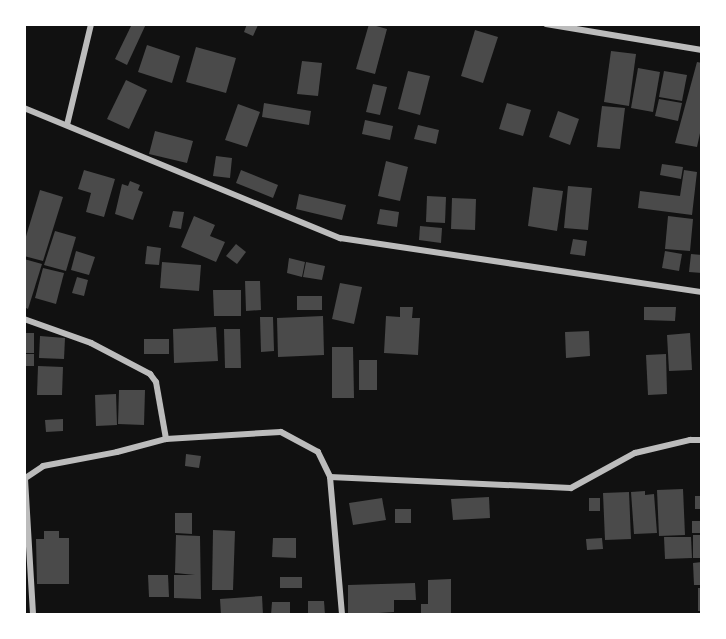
<!DOCTYPE html>
<style>
body{margin:0}
#map{position:relative;width:726px;height:639px;overflow:hidden;background:#111;font-family:"PT Sans",sans-serif}
div>[style]{position:absolute}
.building>*{inset:0;background:#4a4a4a}
.minor>*{height:6px;margin:-3px;padding:0 3px;transform-origin:3px;border-radius:3px;background:#bcbcbc}
span{translate:-50% -50%;white-space:nowrap;text-align:center;line-height:1.15;-webkit-text-stroke:6px #fff;paint-order:stroke}
.frame{position:absolute;inset:0;border:26px solid #fff;pointer-events:none}
</style>
<div id="map">
<div class="building">
<i style="clip-path:polygon(132px 24px,146px 24px,127px 65px,115px 59px)"></i>
<i style="clip-path:polygon(247px 24px,258px 25px,253px 36px,244px 32px)"></i>
<i style="clip-path:polygon(369px 24px,387px 29px,375px 74px,356px 69px)"></i>
<i style="clip-path:polygon(475px 30px,498px 37px,483px 83px,461px 76px)"></i>
<i style="clip-path:polygon(147px 45px,180px 56px,172px 83px,138px 72px)"></i>
<i style="clip-path:polygon(196px 47px,236px 58px,226px 93px,186px 82px)"></i>
<i style="clip-path:polygon(611px 51px,636px 54px,629px 106px,604px 102px)"></i>
<i style="clip-path:polygon(302px 61px,322px 63px,318px 96px,297px 94px)"></i>
<i style="clip-path:polygon(697px 62px,702px 63px,702px 124px,697px 147px,675px 143px)"></i>
<i style="clip-path:polygon(638px 68px,660px 72px,653px 112px,631px 108px)"></i>
<i style="clip-path:polygon(408px 71px,430px 76px,420px 115px,398px 109px)"></i>
<i style="clip-path:polygon(664px 71px,687px 75px,682px 101px,659px 97px)"></i>
<i style="clip-path:polygon(126px 80px,147px 90px,129px 129px,107px 119px)"></i>
<i style="clip-path:polygon(373px 84px,387px 87px,380px 115px,366px 112px)"></i>
<i style="clip-path:polygon(659px 99px,682px 103px,678px 121px,655px 116px)"></i>
<i style="clip-path:polygon(264px 103px,311px 111px,309px 125px,262px 117px)"></i>
<i style="clip-path:polygon(507px 103px,531px 110px,523px 136px,499px 129px)"></i>
<i style="clip-path:polygon(238px 104px,260px 112px,247px 147px,225px 140px)"></i>
<i style="clip-path:polygon(602px 106px,625px 108px,620px 149px,597px 147px)"></i>
<i style="clip-path:polygon(558px 111px,579px 119px,570px 145px,549px 137px)"></i>
<i style="clip-path:polygon(365px 120px,393px 126px,390px 140px,362px 134px)"></i>
<i style="clip-path:polygon(418px 125px,439px 130px,436px 144px,414px 139px)"></i>
<i style="clip-path:polygon(155px 131px,193px 141px,187px 163px,149px 154px)"></i>
<i style="clip-path:polygon(216px 156px,232px 158px,230px 178px,213px 176px)"></i>
<i style="clip-path:polygon(386px 161px,408px 167px,400px 201px,378px 196px)"></i>
<i style="clip-path:polygon(662px 164px,683px 167px,681px 179px,660px 175px)"></i>
<i style="clip-path:polygon(84px 170px,115px 179px,104px 217px,86px 212px,91px 193px,78px 189px)"></i>
<i style="clip-path:polygon(241px 170px,278px 185px,273px 198px,236px 183px)"></i>
<i style="clip-path:polygon(684px 170px,697px 172px,692px 215px,638px 208px,640px 191px,680px 196px)"></i>
<i style="clip-path:polygon(130px 181px,140px 185px,138px 190px,143px 192px,133px 220px,115px 214px,122px 184px,128px 186px)"></i>
<i style="clip-path:polygon(568px 186px,592px 188px,588px 230px,564px 228px)"></i>
<i style="clip-path:polygon(533px 187px,563px 191px,557px 231px,528px 226px)"></i>
<i style="clip-path:polygon(40px 190px,63px 197px,43px 261px,24px 256px,24px 243px)"></i>
<i style="clip-path:polygon(299px 194px,346px 205px,342px 220px,296px 209px)"></i>
<i style="clip-path:polygon(427px 196px,446px 197px,445px 223px,426px 222px)"></i>
<i style="clip-path:polygon(452px 198px,476px 199px,475px 230px,451px 229px)"></i>
<i style="clip-path:polygon(380px 209px,399px 212px,397px 227px,377px 224px)"></i>
<i style="clip-path:polygon(173px 211px,184px 212px,181px 229px,169px 227px)"></i>
<i style="clip-path:polygon(194px 216px,215px 225px,210px 236px,225px 242px,216px 262px,181px 247px)"></i>
<i style="clip-path:polygon(668px 216px,693px 219px,690px 251px,665px 249px)"></i>
<i style="clip-path:polygon(420px 226px,442px 228px,441px 243px,419px 240px)"></i>
<i style="clip-path:polygon(55px 231px,76px 237px,66px 271px,44px 265px)"></i>
<i style="clip-path:polygon(573px 239px,587px 241px,585px 256px,570px 254px)"></i>
<i style="clip-path:polygon(236px 244px,246px 252px,237px 264px,226px 256px)"></i>
<i style="clip-path:polygon(147px 246px,161px 248px,159px 265px,145px 264px)"></i>
<i style="clip-path:polygon(76px 251px,95px 257px,89px 275px,71px 270px)"></i>
<i style="clip-path:polygon(665px 251px,682px 254px,679px 271px,662px 268px)"></i>
<i style="clip-path:polygon(691px 254px,702px 255px,702px 273px,689px 272px)"></i>
<i style="clip-path:polygon(289px 258px,305px 262px,302px 277px,287px 273px)"></i>
<i style="clip-path:polygon(24px 259px,42px 264px,28px 309px,24px 307px)"></i>
<i style="clip-path:polygon(162px 262px,201px 265px,199px 291px,160px 288px)"></i>
<i style="clip-path:polygon(306px 262px,325px 266px,322px 280px,303px 277px)"></i>
<i style="clip-path:polygon(43px 268px,64px 273px,56px 304px,35px 298px)"></i>
<i style="clip-path:polygon(77px 277px,88px 280px,84px 296px,72px 293px)"></i>
<i style="clip-path:polygon(245px 281px,260px 281px,261px 310px,246px 311px)"></i>
<i style="clip-path:polygon(340px 283px,362px 287px,354px 324px,332px 319px)"></i>
<i style="clip-path:polygon(213px 290px,241px 290px,241px 316px,214px 316px)"></i>
<i style="clip-path:polygon(297px 296px,322px 296px,322px 310px,297px 310px)"></i>
<i style="clip-path:polygon(400px 307px,413px 307px,412px 318px,420px 318px,418px 355px,384px 353px,386px 316px,400px 317px)"></i>
<i style="clip-path:polygon(644px 307px,676px 307px,675px 321px,644px 320px)"></i>
<i style="clip-path:polygon(323px 316px,324px 355px,278px 357px,277px 318px)"></i>
<i style="clip-path:polygon(260px 317px,273px 317px,274px 351px,261px 352px)"></i>
<i style="clip-path:polygon(216px 327px,218px 361px,174px 363px,173px 329px)"></i>
<i style="clip-path:polygon(224px 329px,240px 329px,241px 368px,225px 368px)"></i>
<i style="clip-path:polygon(589px 331px,590px 356px,566px 358px,565px 332px)"></i>
<i style="clip-path:polygon(24px 333px,34px 333px,34px 353px,24px 353px)"></i>
<i style="clip-path:polygon(690px 333px,692px 370px,669px 371px,667px 335px)"></i>
<i style="clip-path:polygon(40px 336px,65px 338px,64px 359px,39px 358px)"></i>
<i style="clip-path:polygon(144px 339px,169px 339px,169px 354px,144px 354px)"></i>
<i style="clip-path:polygon(332px 347px,353px 347px,354px 398px,332px 398px)"></i>
<i style="clip-path:polygon(24px 354px,34px 354px,34px 366px,24px 366px)"></i>
<i style="clip-path:polygon(666px 354px,667px 394px,648px 395px,646px 355px)"></i>
<i style="clip-path:polygon(359px 360px,377px 360px,377px 390px,359px 390px)"></i>
<i style="clip-path:polygon(38px 366px,63px 367px,62px 395px,37px 395px)"></i>
<i style="clip-path:polygon(119px 390px,145px 390px,144px 425px,118px 424px)"></i>
<i style="clip-path:polygon(116px 394px,117px 425px,96px 426px,95px 395px)"></i>
<i style="clip-path:polygon(63px 419px,63px 431px,46px 432px,45px 420px)"></i>
<i style="clip-path:polygon(186px 454px,201px 456px,199px 468px,185px 466px)"></i>
<i style="clip-path:polygon(683px 489px,685px 535px,659px 536px,657px 490px)"></i>
<i style="clip-path:polygon(645px 491px,645px 495px,654px 494px,657px 533px,634px 534px,631px 492px)"></i>
<i style="clip-path:polygon(629px 492px,631px 539px,605px 540px,603px 493px)"></i>
<i style="clip-path:polygon(695px 496px,702px 496px,702px 509px,695px 509px)"></i>
<i style="clip-path:polygon(489px 497px,490px 518px,453px 520px,451px 499px)"></i>
<i style="clip-path:polygon(382px 498px,386px 520px,353px 525px,349px 503px)"></i>
<i style="clip-path:polygon(589px 498px,600px 498px,600px 511px,589px 511px)"></i>
<i style="clip-path:polygon(395px 509px,411px 509px,411px 523px,395px 523px)"></i>
<i style="clip-path:polygon(175px 513px,192px 513px,192px 534px,175px 533px)"></i>
<i style="clip-path:polygon(692px 521px,702px 521px,702px 533px,692px 533px)"></i>
<i style="clip-path:polygon(213px 530px,235px 531px,233px 590px,212px 590px)"></i>
<i style="clip-path:polygon(44px 531px,59px 531px,59px 538px,69px 538px,69px 584px,37px 584px,36px 539px,44px 539px)"></i>
<i style="clip-path:polygon(176px 535px,200px 536px,201px 599px,174px 598px,174px 575px,195px 575px,175px 573px)"></i>
<i style="clip-path:polygon(693px 535px,702px 535px,702px 558px,693px 558px)"></i>
<i style="clip-path:polygon(664px 537px,691px 537px,692px 558px,665px 559px)"></i>
<i style="clip-path:polygon(273px 538px,296px 538px,296px 558px,272px 557px)"></i>
<i style="clip-path:polygon(602px 538px,603px 549px,587px 550px,586px 539px)"></i>
<i style="clip-path:polygon(702px 562px,702px 585px,694px 585px,693px 563px)"></i>
<i style="clip-path:polygon(148px 575px,168px 575px,169px 597px,149px 597px)"></i>
<i style="clip-path:polygon(280px 577px,302px 577px,302px 588px,280px 588px)"></i>
<i style="clip-path:polygon(451px 579px,451px 615px,421px 615px,421px 604px,428px 604px,428px 580px)"></i>
<i style="clip-path:polygon(415px 583px,416px 600px,394px 600px,394px 612px,348px 615px,348px 585px)"></i>
<i style="clip-path:polygon(698px 588px,702px 588px,702px 611px,698px 611px)"></i>
<i style="clip-path:polygon(262px 596px,263px 615px,221px 615px,220px 599px)"></i>
<i style="clip-path:polygon(308px 601px,324px 601px,325px 615px,308px 615px)"></i>
<i style="clip-path:polygon(272px 602px,290px 602px,290px 615px,271px 615px)"></i>
</div>
<div class="minor">
<i style="left:546px;top:24px;width:158px;rotate:9.5deg"></i>
<i style="left:24px;top:108px;width:342px;rotate:22.4deg"></i>
<i style="left:340px;top:238px;width:366px;rotate:8.5deg"></i>
<i style="left:67px;top:125px;width:104px;rotate:-76.6deg"></i>
<i style="left:24px;top:319px;width:71px;rotate:19.7deg"></i>
<i style="left:91px;top:343px;width:67px;rotate:27.7deg"></i>
<i style="left:150px;top:374px;width:10px;rotate:53deg"></i>
<i style="left:156px;top:382px;width:58px;rotate:80deg"></i>
<i style="left:330px;top:477px;width:241px;rotate:2.6deg"></i>
<i style="left:571px;top:488px;width:73px;rotate:-28.7deg"></i>
<i style="left:635px;top:453px;width:57px;rotate:-13.3deg"></i>
<i style="left:690px;top:440px;width:12px"></i>
<i style="left:24px;top:479px;width:23px;rotate:-34deg"></i>
<i style="left:43px;top:466px;width:75px;rotate:-10.7deg"></i>
<i style="left:117px;top:452px;width:51px;rotate:-14.9deg"></i>
<i style="left:166px;top:439px;width:115px;rotate:-3.5deg"></i>
<i style="left:281px;top:432px;width:42px;rotate:28.4deg"></i>
<i style="left:318px;top:452px;width:28px;rotate:64deg"></i>
<i style="left:330px;top:477px;width:139px;rotate:85deg"></i>
<i style="left:25px;top:479px;width:136px;rotate:86.6deg"></i>
</div>
<div class="frame"></div>
</div>
